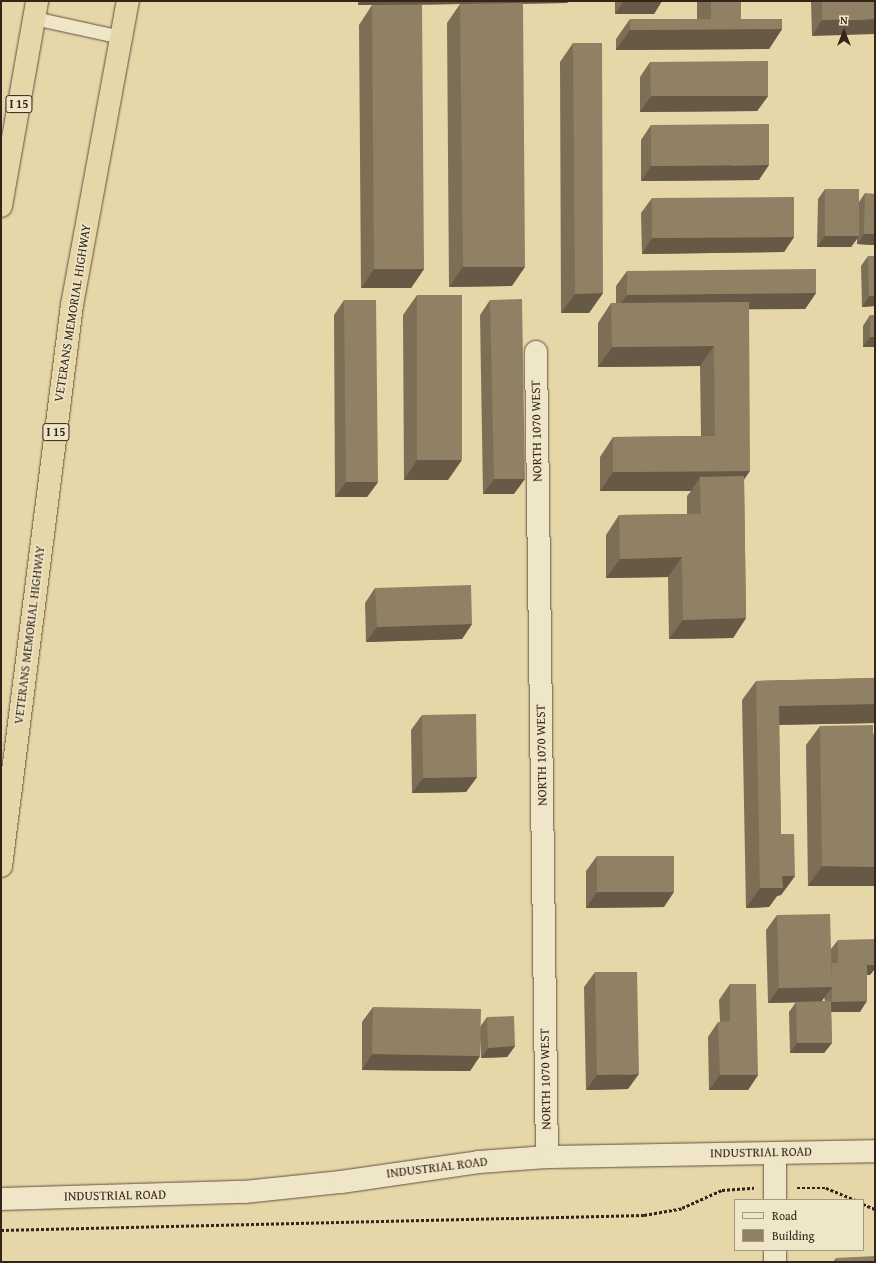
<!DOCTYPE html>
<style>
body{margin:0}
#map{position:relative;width:876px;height:1263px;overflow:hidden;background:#e6d7a9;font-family:"Gentium Book Plus",serif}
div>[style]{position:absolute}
.path>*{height:2.5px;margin-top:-1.25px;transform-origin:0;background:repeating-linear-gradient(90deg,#342419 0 3px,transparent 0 5px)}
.roads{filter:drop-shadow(0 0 1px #60513d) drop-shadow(0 0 1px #60513d)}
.lane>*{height:13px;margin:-6.5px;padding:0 6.5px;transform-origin:6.5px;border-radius:6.5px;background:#efe5c7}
.street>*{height:22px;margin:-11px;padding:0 11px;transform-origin:11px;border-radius:11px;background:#efe5c7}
.secondary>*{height:22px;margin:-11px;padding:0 11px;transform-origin:11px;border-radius:11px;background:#efe5c7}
.highway>*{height:22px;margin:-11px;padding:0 11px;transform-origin:11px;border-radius:11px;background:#e6d7a9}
.wall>*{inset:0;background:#7d6f56}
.shaded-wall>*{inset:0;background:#665a46}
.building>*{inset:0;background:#918164}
span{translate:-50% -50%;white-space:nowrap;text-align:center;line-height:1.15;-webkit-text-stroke:3px #efe5c7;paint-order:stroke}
.shield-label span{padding:1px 3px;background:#efe5c7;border:1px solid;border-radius:3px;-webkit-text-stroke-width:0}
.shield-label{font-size:12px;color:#342419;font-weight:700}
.street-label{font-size:13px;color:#342419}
.frame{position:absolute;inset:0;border:2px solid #342419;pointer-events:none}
.legend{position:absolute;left:734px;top:1199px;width:130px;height:52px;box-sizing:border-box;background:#efe5c7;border:1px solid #a49881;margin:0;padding:5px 7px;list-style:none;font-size:12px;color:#342419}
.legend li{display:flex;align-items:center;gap:8px;height:20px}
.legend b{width:20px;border:1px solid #a49881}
.north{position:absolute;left:824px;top:12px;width:40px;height:40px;-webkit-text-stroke:3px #efe5c7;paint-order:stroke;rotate:0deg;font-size:11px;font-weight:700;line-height:16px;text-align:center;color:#342419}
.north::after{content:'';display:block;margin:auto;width:14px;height:18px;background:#342419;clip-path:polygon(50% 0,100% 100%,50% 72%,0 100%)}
</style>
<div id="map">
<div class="path">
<i style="left:797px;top:1188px;width:29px"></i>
<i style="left:826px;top:1188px;width:31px;rotate:22deg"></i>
<i style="left:863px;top:1204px;width:13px;rotate:23deg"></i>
<i style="left:1px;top:1230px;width:643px;rotate:-1.34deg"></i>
<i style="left:644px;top:1215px;width:39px;rotate:-10deg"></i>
<i style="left:682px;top:1208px;width:44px;rotate:-24.2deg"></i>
<i style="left:722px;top:1190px;width:32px;rotate:-4deg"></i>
</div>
<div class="roads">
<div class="lane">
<i style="left:34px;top:18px;width:89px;rotate:12.3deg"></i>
</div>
<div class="street">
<i style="left:536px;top:352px;width:805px;rotate:89.22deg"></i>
<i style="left:775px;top:1153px;width:47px;rotate:90deg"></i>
<i style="left:775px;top:1250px;width:12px;rotate:90deg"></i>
</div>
<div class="secondary">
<i style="left:1px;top:1199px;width:243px;rotate:-1.7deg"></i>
<i style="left:244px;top:1192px;width:98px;rotate:-5.9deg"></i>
<i style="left:341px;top:1182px;width:139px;rotate:-8.2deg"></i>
<i style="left:479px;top:1162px;width:68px;rotate:-4.2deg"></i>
<i style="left:547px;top:1157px;width:328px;rotate:-1deg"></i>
</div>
<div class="highway">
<i style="left:1px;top:206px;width:208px;rotate:-80deg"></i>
<i style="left:1px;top:866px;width:565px;rotate:-82.79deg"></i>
<i style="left:72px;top:305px;width:309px;rotate:-79.6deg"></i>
</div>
</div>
<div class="wall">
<i style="clip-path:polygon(358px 1px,569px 1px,567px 3px,523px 4px,512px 286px,449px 287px,447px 23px,460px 4px,413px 5px,424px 269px,411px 288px,361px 288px,359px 25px,372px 5px,358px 5px)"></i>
<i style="clip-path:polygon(615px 1px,662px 1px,654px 14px,615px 14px)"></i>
<i style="clip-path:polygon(697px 1px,741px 1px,741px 19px,782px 29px,769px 49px,616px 50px,616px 39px,630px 19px,697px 19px)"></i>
<i style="clip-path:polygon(811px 1px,875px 1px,812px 36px)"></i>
<i style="clip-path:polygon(573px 43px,603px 293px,589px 313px,561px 313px,560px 62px)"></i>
<i style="clip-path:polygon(650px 62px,768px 96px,757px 111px,640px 112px,640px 77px)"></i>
<i style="clip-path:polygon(651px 125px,759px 180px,641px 181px,641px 140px)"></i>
<i style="clip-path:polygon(825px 189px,859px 202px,865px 193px,874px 245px,857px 244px,857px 239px,851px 247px,817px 247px,818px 199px)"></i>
<i style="clip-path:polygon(652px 198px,794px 237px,784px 252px,642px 254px,641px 213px)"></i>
<i style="clip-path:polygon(868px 256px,875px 256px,875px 306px,862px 307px,861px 266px)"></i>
<i style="clip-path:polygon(627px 271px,816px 293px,805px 309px,749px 309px,744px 480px,746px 618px,733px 638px,669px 639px,668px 577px,606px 578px,606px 535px,619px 515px,687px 514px,687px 496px,691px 491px,600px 491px,600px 457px,613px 437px,701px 436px,700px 366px,598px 367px,598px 323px,611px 303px,616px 303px,616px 286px)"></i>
<i style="clip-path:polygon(417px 295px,448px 480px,404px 480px,403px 315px)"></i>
<i style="clip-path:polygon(344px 300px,378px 482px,367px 497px,335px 497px,334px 315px)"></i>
<i style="clip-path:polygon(490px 300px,514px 494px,483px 494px,480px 315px)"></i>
<i style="clip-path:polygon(870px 315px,875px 347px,863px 347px,863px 326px)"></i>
<i style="clip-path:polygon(375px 588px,472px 624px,462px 639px,366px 642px,365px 603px)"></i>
<i style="clip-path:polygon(875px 678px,875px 723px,779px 725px,781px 834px,795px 876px,781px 895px,777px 896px,769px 907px,746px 908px,742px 700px,756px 681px)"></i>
<i style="clip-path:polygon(422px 715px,477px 777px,466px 792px,412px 793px,411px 730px)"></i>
<i style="clip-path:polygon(820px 726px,875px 734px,875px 886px,808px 886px,806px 745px)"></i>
<i style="clip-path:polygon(597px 856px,664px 907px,586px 908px,586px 871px)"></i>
<i style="clip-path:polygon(evenodd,777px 915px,831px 949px,838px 940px,870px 975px,867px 975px,860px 1012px,831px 1012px,832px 1043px,824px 1053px,790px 1053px,789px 1012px,796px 1002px,768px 1003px,766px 930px,777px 915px,824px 997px,825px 1001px,822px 1001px,824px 997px)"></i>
<i style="clip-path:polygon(595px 972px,628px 1089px,586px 1090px,584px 987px)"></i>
<i style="clip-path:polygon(730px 984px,758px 1075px,748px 1090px,709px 1090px,708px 1037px,718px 1022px,720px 1022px,719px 1000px)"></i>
<i style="clip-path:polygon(373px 1007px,480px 1027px,487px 1017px,515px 1046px,507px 1057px,481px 1058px,480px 1037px,480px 1056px,470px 1071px,362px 1070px,362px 1022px)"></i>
<i style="clip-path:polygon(836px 1258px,875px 1262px,833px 1262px)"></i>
</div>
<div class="shaded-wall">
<i style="clip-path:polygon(361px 1px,569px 1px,567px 3px,358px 5px)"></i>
<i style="clip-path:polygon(624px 1px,662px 1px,654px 14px,615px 14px)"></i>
<i style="clip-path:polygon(875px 19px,875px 34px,812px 36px,822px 20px)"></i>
<i style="clip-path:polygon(782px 29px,769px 49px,616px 50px,630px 30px)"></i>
<i style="clip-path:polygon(651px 96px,768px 96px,757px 111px,640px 112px)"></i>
<i style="clip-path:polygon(769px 165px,759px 180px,641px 181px,651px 166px)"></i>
<i style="clip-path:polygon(864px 234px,875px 234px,875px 243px,874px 245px,857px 244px)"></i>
<i style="clip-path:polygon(825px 236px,859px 236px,851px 247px,817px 247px)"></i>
<i style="clip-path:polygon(794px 237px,784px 252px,642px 254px,652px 238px)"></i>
<i style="clip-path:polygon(463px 267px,525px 267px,512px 286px,449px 287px)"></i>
<i style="clip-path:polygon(374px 269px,424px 269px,411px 288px,361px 288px)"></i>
<i style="clip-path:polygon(603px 293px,589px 313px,561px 313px,575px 294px)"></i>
<i style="clip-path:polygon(816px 293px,805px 309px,616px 310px,627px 295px)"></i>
<i style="clip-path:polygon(869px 296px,875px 296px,875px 306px,862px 307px)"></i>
<i style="clip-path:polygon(870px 337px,875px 337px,875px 347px,863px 347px)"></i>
<i style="clip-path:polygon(714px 346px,700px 366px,598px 367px,612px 347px)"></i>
<i style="clip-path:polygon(417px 460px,462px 460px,448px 480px,404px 480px)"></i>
<i style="clip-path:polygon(750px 471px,737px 490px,700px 477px,691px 491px,600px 491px,613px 472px)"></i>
<i style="clip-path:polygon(494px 479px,525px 479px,514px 494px,483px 494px)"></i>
<i style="clip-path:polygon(346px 482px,378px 482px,367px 497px,335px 497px)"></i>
<i style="clip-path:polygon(682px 557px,668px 577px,606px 578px,620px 559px)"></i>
<i style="clip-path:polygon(746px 618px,733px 638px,669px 639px,683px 620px)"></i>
<i style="clip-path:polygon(472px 624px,462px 639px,366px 642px,377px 627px)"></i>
<i style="clip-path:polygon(875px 704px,875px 723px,765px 725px,779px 706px)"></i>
<i style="clip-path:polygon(477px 777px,466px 792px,412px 793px,423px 778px)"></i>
<i style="clip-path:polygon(822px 866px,875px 867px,875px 886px,808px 886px)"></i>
<i style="clip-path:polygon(782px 876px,795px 876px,781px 895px,777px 896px,769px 907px,746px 908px,760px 888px)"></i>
<i style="clip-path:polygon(597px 892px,674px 892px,664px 907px,586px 908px)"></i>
<i style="clip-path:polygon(867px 965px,875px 965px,875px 969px,870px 975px,860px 975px)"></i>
<i style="clip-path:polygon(832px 987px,821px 1002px,768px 1003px,779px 988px)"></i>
<i style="clip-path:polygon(867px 1001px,860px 1012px,825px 1012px,832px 1002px)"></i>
<i style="clip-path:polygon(797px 1043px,832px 1043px,824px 1053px,790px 1053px)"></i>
<i style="clip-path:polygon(515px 1046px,507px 1057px,481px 1058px,488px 1048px)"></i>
<i style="clip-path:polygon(372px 1054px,480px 1056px,470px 1071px,362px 1070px)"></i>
<i style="clip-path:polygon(639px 1074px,628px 1089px,586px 1090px,597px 1075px)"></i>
<i style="clip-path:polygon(720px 1075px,758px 1075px,748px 1090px,709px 1090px)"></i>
</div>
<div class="building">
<i style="clip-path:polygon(711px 1px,741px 1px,741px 19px,782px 19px,782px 29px,630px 30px,630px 19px,711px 19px)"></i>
<i style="clip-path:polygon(822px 1px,875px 1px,875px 19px,822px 20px)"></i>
<i style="clip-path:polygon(523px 3px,525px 267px,463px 267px,460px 4px)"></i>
<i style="clip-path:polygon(372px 5px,422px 5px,424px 269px,374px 269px)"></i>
<i style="clip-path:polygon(573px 43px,602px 43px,603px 293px,575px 294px)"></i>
<i style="clip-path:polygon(768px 61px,768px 96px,651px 96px,650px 62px)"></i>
<i style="clip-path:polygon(769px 124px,769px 165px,651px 166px,651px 125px)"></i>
<i style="clip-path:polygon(825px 189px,859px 189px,859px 236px,825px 236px)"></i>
<i style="clip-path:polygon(865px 193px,875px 194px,875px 234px,864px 234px)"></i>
<i style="clip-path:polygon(794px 197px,794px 237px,652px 238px,652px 198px)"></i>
<i style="clip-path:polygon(868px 256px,875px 256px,875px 296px,869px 296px)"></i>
<i style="clip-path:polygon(816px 269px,816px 293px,627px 295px,627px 271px)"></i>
<i style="clip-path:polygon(417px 295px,462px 295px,462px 460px,417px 460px)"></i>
<i style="clip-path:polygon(522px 299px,525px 479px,494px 479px,490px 300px)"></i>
<i style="clip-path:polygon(344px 300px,376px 300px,378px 482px,346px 482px)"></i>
<i style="clip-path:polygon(749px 302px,750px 471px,613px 472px,613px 437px,715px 436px,714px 346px,612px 347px,611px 303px)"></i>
<i style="clip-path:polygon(870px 315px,875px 315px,875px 337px,870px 337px)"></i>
<i style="clip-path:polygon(744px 476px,746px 618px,683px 620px,682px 557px,620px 559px,619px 515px,701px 514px,700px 477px)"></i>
<i style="clip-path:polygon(471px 585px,472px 624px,377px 627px,375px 588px)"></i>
<i style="clip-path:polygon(875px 678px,875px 704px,779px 706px,781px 834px,794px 834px,795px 876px,782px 876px,783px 888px,760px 888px,756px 681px)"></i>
<i style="clip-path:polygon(476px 714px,477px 777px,423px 778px,422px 715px)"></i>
<i style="clip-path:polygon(873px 725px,873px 734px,875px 734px,875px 867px,822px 866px,820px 726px)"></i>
<i style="clip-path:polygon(597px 856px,674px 856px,674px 892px,597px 892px)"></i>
<i style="clip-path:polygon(830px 914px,832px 987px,779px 988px,777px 915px)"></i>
<i style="clip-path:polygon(875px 939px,875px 965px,867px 965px,867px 1001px,832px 1002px,832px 963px,838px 963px,838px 940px)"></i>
<i style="clip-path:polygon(595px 972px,637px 972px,639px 1074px,597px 1075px)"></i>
<i style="clip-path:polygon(730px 984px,756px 984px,758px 1075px,720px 1075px,718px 1022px,730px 1021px)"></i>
<i style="clip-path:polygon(831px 1001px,832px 1043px,797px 1043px,796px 1002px)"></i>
<i style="clip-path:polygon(373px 1007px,481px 1009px,480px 1056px,372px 1054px)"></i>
<i style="clip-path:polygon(514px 1016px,515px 1046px,488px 1048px,487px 1017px)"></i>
<i style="clip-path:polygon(875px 1256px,875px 1262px,836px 1262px,836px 1258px)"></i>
</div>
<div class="shield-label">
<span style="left:19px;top:104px">I 15</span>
<span style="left:56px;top:432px">I 15</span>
</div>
<div class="street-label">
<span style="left:73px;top:313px;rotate:-81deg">VETERANS MEMORIAL HIGHWAY</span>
<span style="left:537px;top:431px;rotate:-91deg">NORTH 1070 WEST</span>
<span style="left:30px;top:635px;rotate:-83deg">VETERANS MEMORIAL HIGHWAY</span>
<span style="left:542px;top:755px;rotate:-91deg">NORTH 1070 WEST</span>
<span style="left:546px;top:1079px;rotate:-91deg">NORTH 1070 WEST</span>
<span style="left:761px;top:1153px;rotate:-1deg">INDUSTRIAL ROAD</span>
<span style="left:437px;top:1168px;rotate:-7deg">INDUSTRIAL ROAD</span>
<span style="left:115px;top:1196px;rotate:-1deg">INDUSTRIAL ROAD</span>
</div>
<div class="frame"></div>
<ul class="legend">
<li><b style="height:5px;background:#efe5c7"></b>Road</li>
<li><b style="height:11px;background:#918164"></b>Building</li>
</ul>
<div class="north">N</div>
</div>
